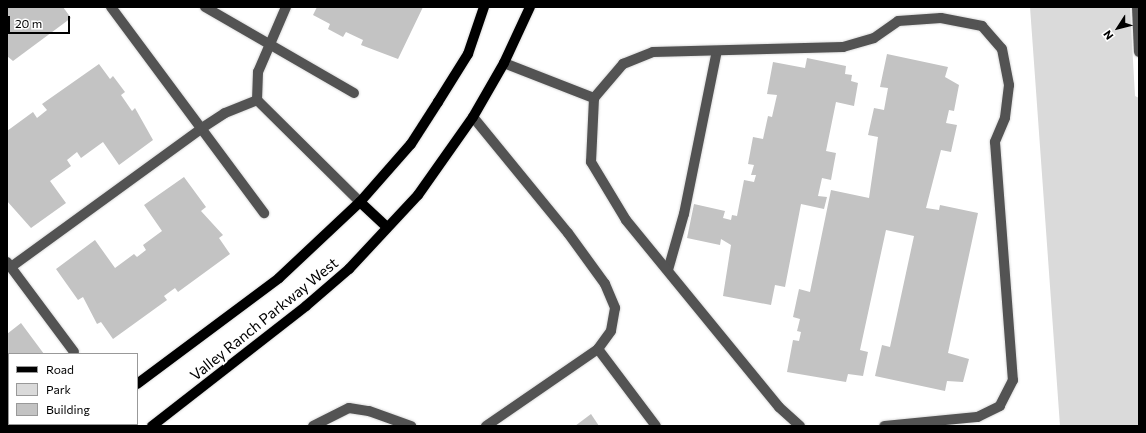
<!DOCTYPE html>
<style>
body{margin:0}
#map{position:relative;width:1146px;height:433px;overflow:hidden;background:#fff;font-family:Commissioner,sans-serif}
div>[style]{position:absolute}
.green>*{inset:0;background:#dadada}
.building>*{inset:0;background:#c3c3c3}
.roads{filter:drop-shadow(0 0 1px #dbdbdb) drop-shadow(0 0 1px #dbdbdb)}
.minor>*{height:10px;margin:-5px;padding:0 5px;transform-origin:5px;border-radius:5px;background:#535353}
.major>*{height:10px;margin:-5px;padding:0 5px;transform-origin:5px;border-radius:5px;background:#000}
span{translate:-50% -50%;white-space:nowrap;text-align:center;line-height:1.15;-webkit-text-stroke:4px #fff;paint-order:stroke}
.street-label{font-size:15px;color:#000}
.frame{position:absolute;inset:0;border:8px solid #000;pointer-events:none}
.legend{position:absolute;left:8px;top:353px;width:130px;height:72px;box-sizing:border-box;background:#fff;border:1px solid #999;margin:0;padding:5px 7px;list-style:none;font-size:12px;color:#000}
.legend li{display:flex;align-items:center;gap:8px;height:20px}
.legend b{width:20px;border:1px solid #999}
.north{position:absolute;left:1098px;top:8px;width:40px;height:40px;-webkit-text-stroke:3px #fff;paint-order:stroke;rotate:234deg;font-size:11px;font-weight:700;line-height:16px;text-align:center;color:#000}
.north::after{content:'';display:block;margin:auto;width:14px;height:18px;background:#000;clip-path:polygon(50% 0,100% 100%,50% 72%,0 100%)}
.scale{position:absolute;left:8px;top:16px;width:62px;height:18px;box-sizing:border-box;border:2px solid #000;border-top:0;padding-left:5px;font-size:12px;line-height:14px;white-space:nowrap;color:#000;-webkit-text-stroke:3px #fff;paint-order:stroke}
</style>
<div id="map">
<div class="green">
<i style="clip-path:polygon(1030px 7px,1130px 7px,1135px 96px,1139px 98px,1139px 426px,1060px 426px)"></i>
</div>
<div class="building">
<i style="clip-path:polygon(7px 7px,63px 7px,71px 18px,13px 61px,7px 56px)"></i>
<i style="clip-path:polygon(317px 7px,423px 7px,398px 59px,361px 45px,363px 40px,346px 32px,343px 37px,328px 29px,330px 24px,313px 15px)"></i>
<i style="clip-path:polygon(887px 54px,948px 67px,945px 77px,959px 85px,954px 111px,949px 110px,946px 123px,957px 125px,951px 152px,941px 150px,926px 208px,939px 210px,940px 205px,978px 213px,948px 353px,969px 359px,963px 382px,947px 381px,945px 391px,875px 376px,882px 345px,890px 347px,914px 236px,886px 230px,860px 350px,868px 352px,863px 376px,848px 374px,846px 382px,787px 372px,793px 340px,799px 341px,801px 332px,797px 331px,800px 319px,793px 317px,799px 289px,810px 292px,831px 190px,869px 198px,878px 137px,868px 135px,874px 108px,884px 110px,888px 88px,880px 87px)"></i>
<i style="clip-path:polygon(807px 58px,846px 66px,845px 74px,852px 75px,851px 81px,858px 83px,854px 106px,836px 102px,826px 151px,836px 153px,831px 180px,822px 178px,818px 196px,827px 197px,824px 209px,801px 204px,785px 287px,775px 285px,771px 305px,723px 296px,731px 245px,721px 239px,720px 245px,687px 238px,694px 204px,725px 211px,723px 218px,731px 220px,732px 215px,737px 216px,744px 180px,754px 182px,756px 175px,751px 175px,754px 165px,748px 164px,753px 137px,763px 139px,768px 116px,772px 117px,777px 95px,767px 94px,773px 62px,805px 68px)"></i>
<i style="clip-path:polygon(99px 64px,110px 79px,113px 76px,125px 92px,121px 95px,132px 111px,135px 108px,153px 140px,119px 165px,103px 142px,81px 158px,77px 152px,67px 160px,71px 166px,50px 181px,66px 203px,31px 228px,7px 201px,7px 131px,33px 112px,37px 118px,47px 110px,42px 104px)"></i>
<i style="clip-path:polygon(184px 177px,206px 207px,201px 211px,223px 235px,219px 238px,230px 254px,178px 292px,175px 288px,164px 296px,167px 300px,113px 339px,101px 322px,97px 324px,83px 297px,78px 300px,56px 269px,95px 240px,115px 268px,134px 254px,137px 257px,146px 250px,143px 245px,162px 231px,144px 205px)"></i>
<i style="clip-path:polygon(21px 323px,44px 354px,9px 354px,7px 385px,7px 334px)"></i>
<i style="clip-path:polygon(591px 414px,599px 426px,575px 426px)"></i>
</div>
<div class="roads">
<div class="minor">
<i style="left:111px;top:7px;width:257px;rotate:53.4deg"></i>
<i style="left:205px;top:7px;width:172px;rotate:30deg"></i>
<i style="left:286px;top:7px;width:71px;rotate:113.3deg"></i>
<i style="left:258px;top:72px;width:28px;rotate:92deg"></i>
<i style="left:257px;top:100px;width:145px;rotate:44.7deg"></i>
<i style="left:1137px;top:7px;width:45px;rotate:87.5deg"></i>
<i style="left:504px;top:63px;width:97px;rotate:21.3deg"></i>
<i style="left:473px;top:117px;width:150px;rotate:50.7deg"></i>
<i style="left:568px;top:233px;width:63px;rotate:54deg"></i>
<i style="left:605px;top:284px;width:26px;rotate:67deg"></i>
<i style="left:615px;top:308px;width:23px;rotate:100deg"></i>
<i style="left:611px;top:331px;width:22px;rotate:126deg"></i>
<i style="left:598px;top:349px;width:136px;rotate:145.5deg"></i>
<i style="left:7px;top:262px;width:112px;rotate:53.3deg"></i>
<i style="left:11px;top:267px;width:236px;rotate:-36deg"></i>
<i style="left:202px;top:128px;width:27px;rotate:-33deg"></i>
<i style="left:225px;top:113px;width:35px;rotate:-22deg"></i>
<i style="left:668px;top:270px;width:58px;rotate:-74.1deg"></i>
<i style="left:684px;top:214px;width:166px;rotate:-78.6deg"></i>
<i style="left:598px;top:349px;width:96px;rotate:53deg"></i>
<i style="left:313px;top:426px;width:40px;rotate:-26.6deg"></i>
<i style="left:349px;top:408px;width:20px;rotate:9deg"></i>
<i style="left:369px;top:411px;width:45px;rotate:19.7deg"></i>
<i style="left:800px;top:426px;width:28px;rotate:-138deg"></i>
<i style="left:779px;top:407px;width:242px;rotate:-129.3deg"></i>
<i style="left:626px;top:220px;width:68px;rotate:-121.1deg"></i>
<i style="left:591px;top:162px;width:64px;rotate:-87.3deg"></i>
<i style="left:594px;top:98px;width:45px;rotate:-49.5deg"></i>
<i style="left:623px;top:64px;width:32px;rotate:-22deg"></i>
<i style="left:653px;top:52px;width:190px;rotate:-1.5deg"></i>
<i style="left:843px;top:47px;width:32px;rotate:-16deg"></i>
<i style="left:874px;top:38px;width:29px;rotate:-35deg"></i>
<i style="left:898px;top:21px;width:43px;rotate:-4deg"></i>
<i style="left:941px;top:18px;width:42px;rotate:11deg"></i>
<i style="left:982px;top:26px;width:30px;rotate:49deg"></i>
<i style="left:1002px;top:49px;width:37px;rotate:79deg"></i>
<i style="left:1009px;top:85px;width:33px;rotate:97deg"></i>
<i style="left:1005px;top:118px;width:26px;rotate:113deg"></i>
<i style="left:995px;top:142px;width:239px;rotate:85.7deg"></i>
<i style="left:1013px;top:380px;width:29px;rotate:117deg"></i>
<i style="left:1000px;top:406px;width:25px;rotate:154deg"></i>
<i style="left:977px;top:417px;width:93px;rotate:174.5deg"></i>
</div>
<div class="major">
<i style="left:360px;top:202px;width:37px;rotate:43deg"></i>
<i style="left:137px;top:384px;width:177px;rotate:-36.7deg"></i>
<i style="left:279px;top:278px;width:111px;rotate:-43.2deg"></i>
<i style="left:360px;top:202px;width:77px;rotate:-48.7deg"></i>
<i style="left:411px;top:144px;width:50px;rotate:-57.3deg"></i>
<i style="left:438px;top:102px;width:57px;rotate:-58deg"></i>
<i style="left:468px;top:54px;width:50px;rotate:-71.2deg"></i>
<i style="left:80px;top:426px;width:4px;rotate:-34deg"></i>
<i style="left:152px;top:426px;width:195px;rotate:-37.9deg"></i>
<i style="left:306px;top:306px;width:57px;rotate:-40.7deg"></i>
<i style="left:349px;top:269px;width:101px;rotate:-47deg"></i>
<i style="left:418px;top:195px;width:95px;rotate:-54.8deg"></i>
<i style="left:473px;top:117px;width:62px;rotate:-60.1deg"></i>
<i style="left:504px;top:63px;width:62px;rotate:-65.1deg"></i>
</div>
</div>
<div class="street-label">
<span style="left:264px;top:319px;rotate:-39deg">Valley Ranch Parkway West</span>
</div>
<div class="frame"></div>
<ul class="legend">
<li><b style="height:5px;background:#000"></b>Road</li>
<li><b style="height:11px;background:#dadada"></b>Park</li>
<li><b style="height:11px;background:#c3c3c3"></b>Building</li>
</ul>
<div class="north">N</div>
<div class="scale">20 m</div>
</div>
